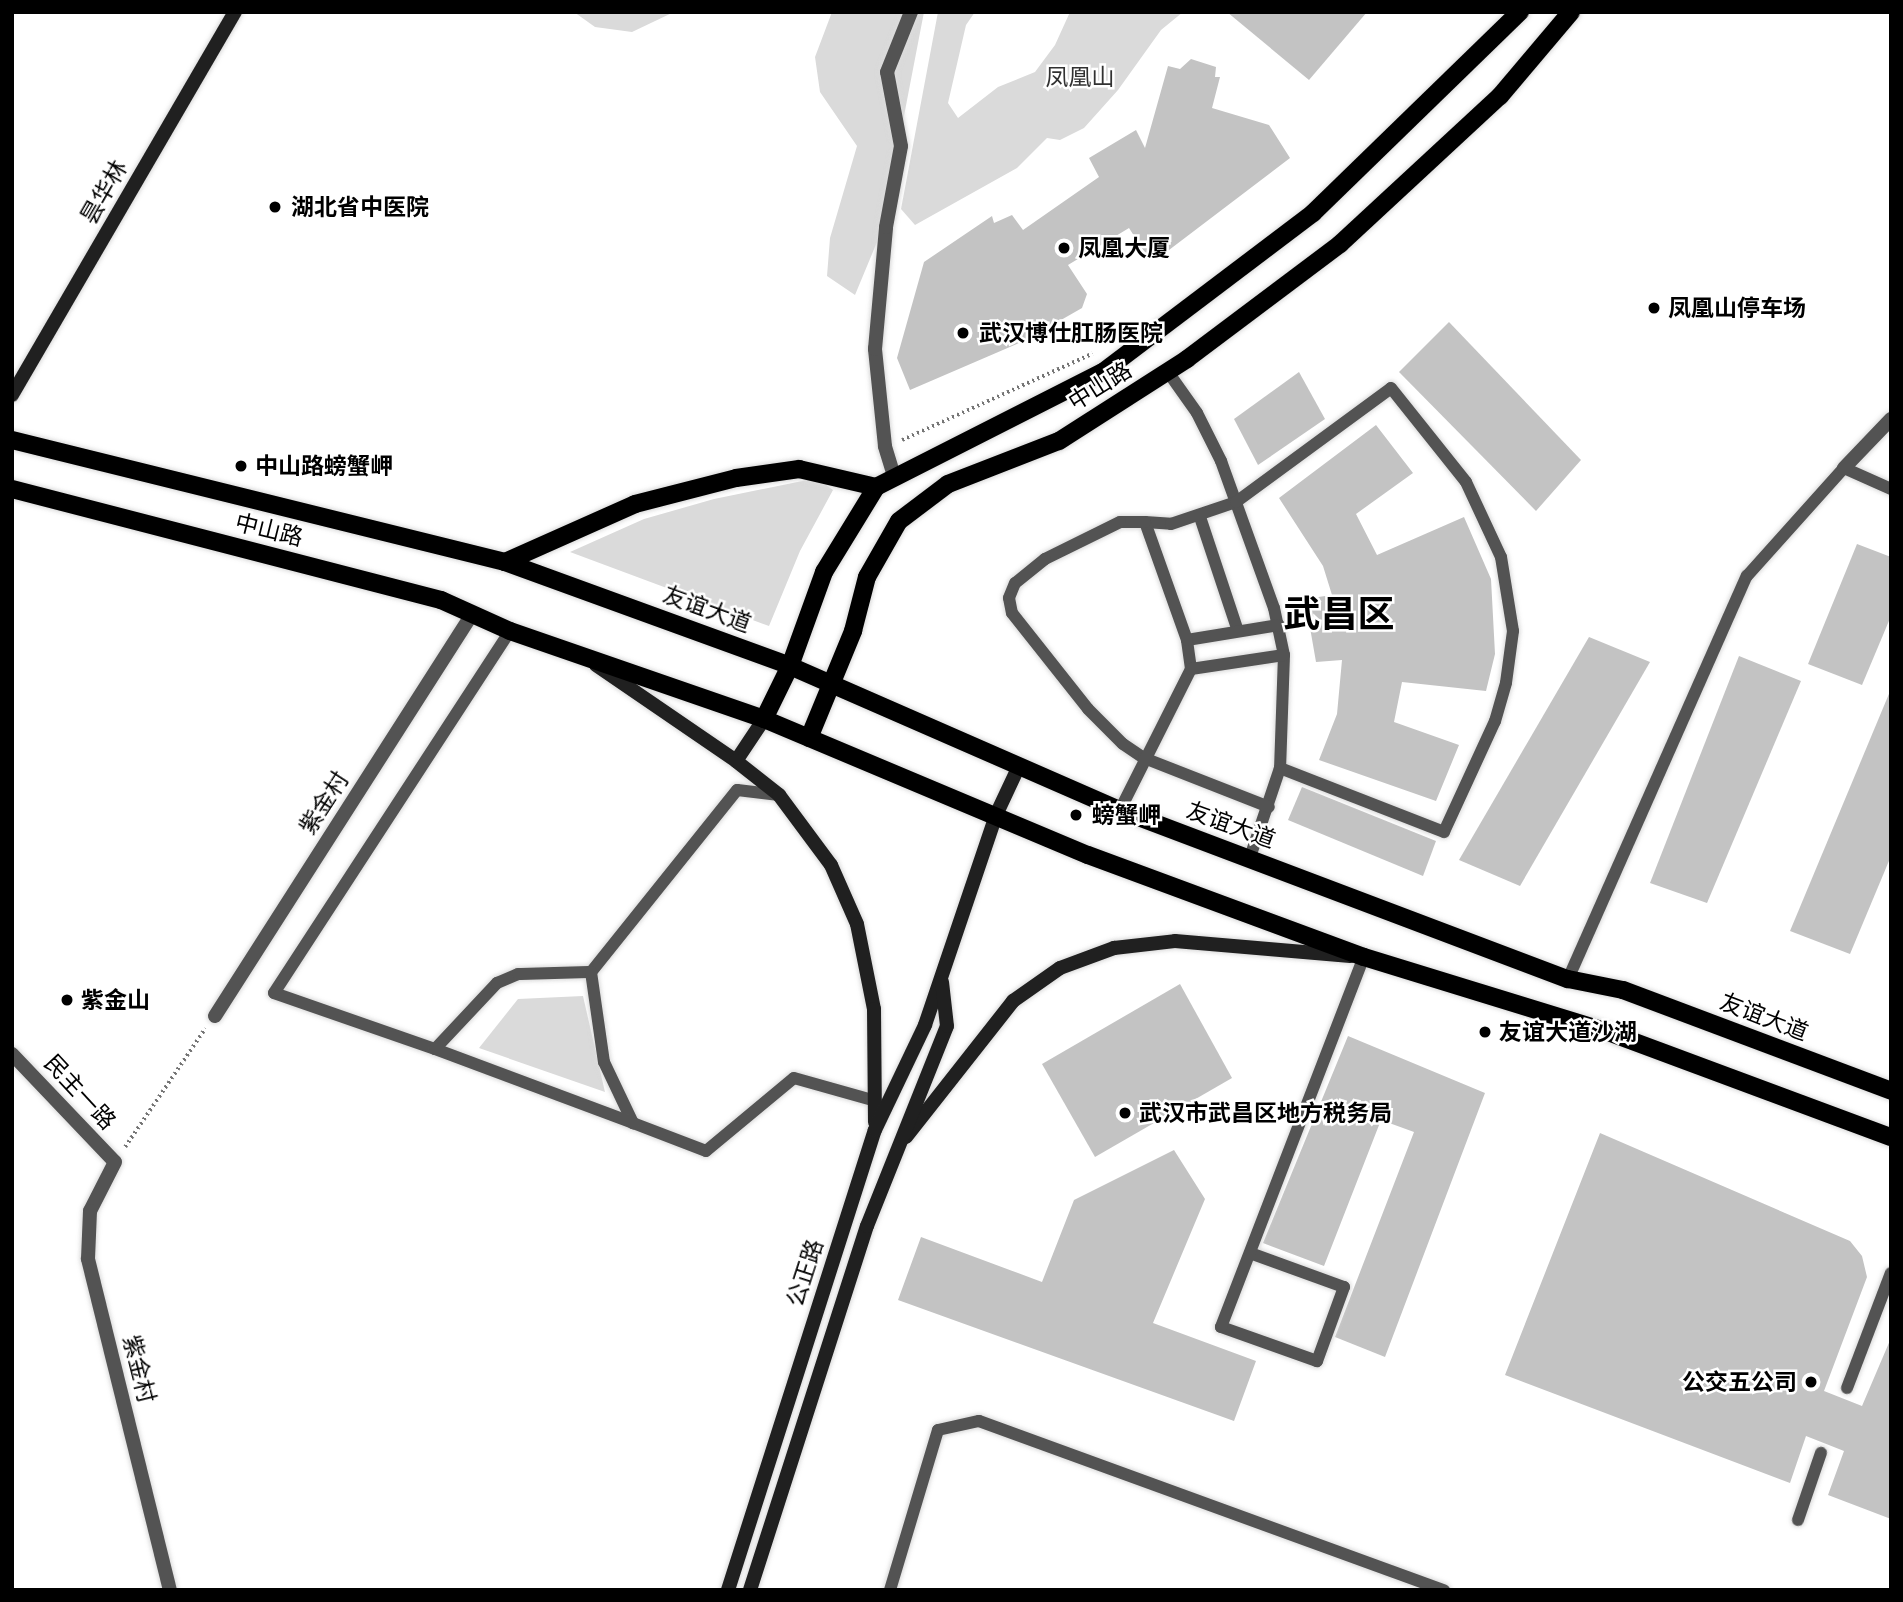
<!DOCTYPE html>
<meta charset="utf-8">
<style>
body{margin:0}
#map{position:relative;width:1903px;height:1602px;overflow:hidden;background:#fff;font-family:"Space Grotesk","Noto Sans SC",sans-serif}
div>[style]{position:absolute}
.green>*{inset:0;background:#dadada}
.building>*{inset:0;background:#c3c3c3}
.path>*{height:3.5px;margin-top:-1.75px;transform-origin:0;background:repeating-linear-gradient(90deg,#757575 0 2px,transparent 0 5.5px)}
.roads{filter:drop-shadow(0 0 2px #dbdbdb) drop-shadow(0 0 2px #dbdbdb)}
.lane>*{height:12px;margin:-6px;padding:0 6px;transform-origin:6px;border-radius:6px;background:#535353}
.street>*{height:14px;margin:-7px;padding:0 7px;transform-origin:7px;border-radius:7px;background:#535353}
.secondary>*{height:14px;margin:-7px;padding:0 7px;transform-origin:7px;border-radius:7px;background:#202020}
.primary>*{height:18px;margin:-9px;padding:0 9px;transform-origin:9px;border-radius:9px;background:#000}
.dots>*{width:19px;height:19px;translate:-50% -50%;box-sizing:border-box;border:4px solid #fff;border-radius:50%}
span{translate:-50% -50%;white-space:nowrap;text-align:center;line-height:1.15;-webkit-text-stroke:5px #fff;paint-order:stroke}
.park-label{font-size:23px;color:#313131}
.street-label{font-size:23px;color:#000}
.poi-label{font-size:23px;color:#000;font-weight:700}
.left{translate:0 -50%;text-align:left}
.right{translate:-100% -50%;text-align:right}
.town-label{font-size:37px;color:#000;font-weight:700}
.frame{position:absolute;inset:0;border:14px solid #000;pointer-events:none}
</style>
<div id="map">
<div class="green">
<i style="clip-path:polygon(574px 12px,674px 12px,632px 32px,595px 27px)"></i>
<i style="clip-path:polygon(832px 12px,924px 12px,882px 230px,855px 295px,827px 276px,830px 238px,857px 146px,820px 92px,815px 57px)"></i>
<i style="clip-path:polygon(938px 12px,975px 12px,966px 25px,948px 103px,958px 118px,998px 87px,1035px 72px,1055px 45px,1070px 12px,1183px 12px,1161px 30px,1118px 90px,1084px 128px,1060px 140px,1047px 138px,1017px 168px,915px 225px,901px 209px)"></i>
<i style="clip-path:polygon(817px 478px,833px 490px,800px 551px,769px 626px,570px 552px,644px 519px,714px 499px)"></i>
<i style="clip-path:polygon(583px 996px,605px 1092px,479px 1048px,518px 999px)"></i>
</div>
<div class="building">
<i style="clip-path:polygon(1227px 12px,1367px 12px,1309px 80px)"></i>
<i style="clip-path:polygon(1191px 59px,1216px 67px,1215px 77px,1220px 77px,1212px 108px,1269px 125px,1290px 158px,1169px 250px,1147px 256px,1129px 228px,1068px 265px,1087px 294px,1082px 308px,1026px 340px,910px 390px,897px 358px,924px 262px,992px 216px,994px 223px,1012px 215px,1023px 230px,1099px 177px,1089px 158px,1136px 130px,1145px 148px,1168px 66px,1180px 69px)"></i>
<i style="clip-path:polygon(1449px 322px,1581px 460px,1536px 511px,1399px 372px)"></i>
<i style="clip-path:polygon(1299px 372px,1325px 419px,1258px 465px,1234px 419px)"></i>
<i style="clip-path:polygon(1376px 425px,1413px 473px,1356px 514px,1377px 555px,1464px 517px,1491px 579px,1495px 654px,1486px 691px,1402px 682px,1394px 722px,1459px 745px,1436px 801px,1319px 760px,1337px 714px,1342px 660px,1316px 662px,1305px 599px,1332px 595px,1323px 566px,1279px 498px)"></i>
<i style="clip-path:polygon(1857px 544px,1891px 557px,1891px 616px,1862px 685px,1808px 664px)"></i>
<i style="clip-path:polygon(1589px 637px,1650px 662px,1520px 886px,1459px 860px)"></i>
<i style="clip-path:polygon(1739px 656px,1801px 681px,1707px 903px,1650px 883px)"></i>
<i style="clip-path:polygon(1891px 689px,1891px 856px,1850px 954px,1790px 931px)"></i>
<i style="clip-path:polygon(1302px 787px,1436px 841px,1423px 876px,1288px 820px)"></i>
<i style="clip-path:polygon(1180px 984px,1232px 1078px,1095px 1157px,1042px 1064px)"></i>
<i style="clip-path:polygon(1348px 1036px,1485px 1093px,1385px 1357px,1335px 1337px,1414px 1132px,1381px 1120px,1324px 1266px,1263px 1243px)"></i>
<i style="clip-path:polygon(1600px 1133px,1850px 1241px,1862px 1256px,1867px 1277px,1824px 1391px,1862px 1406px,1891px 1338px,1891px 1519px,1828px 1495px,1844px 1451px,1806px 1436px,1790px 1483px,1505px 1375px)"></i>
<i style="clip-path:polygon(1174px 1150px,1205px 1199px,1153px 1323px,1256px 1361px,1234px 1421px,898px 1300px,921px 1237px,1042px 1282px,1074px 1200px)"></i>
</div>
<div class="path">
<i style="left:902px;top:440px;width:209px;rotate:-24.4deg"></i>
<i style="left:125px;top:1147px;width:143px;rotate:-55.9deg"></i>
</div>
<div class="roads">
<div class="lane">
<i style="left:1168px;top:372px;width:50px;rotate:54.7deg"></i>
<i style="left:1197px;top:413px;width:54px;rotate:63.4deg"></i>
<i style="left:1221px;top:461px;width:156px;rotate:70.2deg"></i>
<i style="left:1274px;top:608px;width:48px;rotate:78deg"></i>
<i style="left:1284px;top:655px;width:113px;rotate:92deg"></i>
<i style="left:1280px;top:768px;width:94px;rotate:108.6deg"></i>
<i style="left:1200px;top:517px;width:120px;rotate:71.6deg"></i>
<i style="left:1145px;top:522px;width:26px;rotate:4deg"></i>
<i style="left:1171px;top:524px;width:69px;rotate:-18.7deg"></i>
<i style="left:1236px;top:502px;width:192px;rotate:-36.3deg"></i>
<i style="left:1391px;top:388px;width:120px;rotate:51.4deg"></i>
<i style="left:1466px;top:482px;width:83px;rotate:65deg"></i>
<i style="left:1501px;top:557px;width:75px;rotate:80.8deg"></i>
<i style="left:1513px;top:631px;width:52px;rotate:97.7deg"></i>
<i style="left:1506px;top:683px;width:40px;rotate:106deg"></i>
<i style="left:1495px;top:721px;width:122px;rotate:114.7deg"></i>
<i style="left:1444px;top:832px;width:176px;rotate:-158.7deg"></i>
<i style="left:510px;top:631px;width:432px;rotate:123.1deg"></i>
<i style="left:274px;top:993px;width:170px;rotate:19.2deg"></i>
<i style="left:435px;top:1049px;width:91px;rotate:-46.8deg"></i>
<i style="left:497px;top:983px;width:23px;rotate:-23deg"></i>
<i style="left:518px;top:974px;width:73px;rotate:-1.6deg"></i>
<i style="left:1187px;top:640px;width:93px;rotate:-9.3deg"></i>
<i style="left:1191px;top:669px;width:29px;rotate:-98deg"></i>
<i style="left:1187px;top:640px;width:125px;rotate:-109.6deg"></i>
<i style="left:1145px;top:522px;width:25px;rotate:180deg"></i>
<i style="left:1120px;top:522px;width:84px;rotate:153.7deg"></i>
<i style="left:1045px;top:559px;width:38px;rotate:141deg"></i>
<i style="left:1015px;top:583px;width:16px;rotate:112deg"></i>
<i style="left:1009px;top:598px;width:15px;rotate:79deg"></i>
<i style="left:1012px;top:613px;width:122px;rotate:51.6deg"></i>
<i style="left:1088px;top:709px;width:49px;rotate:45deg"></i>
<i style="left:1123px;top:744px;width:25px;rotate:34deg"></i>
<i style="left:1144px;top:758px;width:134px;rotate:21.4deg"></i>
<i style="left:779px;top:795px;width:42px;rotate:-173.2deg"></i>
<i style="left:737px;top:790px;width:233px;rotate:128.7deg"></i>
<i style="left:591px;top:972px;width:91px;rotate:81.8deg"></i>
<i style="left:604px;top:1062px;width:68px;rotate:64.6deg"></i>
<i style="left:633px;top:1123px;width:78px;rotate:21deg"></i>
<i style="left:706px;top:1151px;width:114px;rotate:-39.7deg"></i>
<i style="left:794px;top:1078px;width:85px;rotate:15.7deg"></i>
<i style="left:1120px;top:810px;width:158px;rotate:-63.3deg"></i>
<i style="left:1191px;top:669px;width:94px;rotate:-8.6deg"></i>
<i style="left:1568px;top:979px;width:441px;rotate:-66.1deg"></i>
<i style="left:1747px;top:576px;width:145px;rotate:-48.1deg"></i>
<i style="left:1844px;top:468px;width:51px;rotate:24.1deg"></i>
<i style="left:435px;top:1049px;width:211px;rotate:20.5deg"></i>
<i style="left:1250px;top:1253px;width:100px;rotate:19.9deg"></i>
<i style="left:1344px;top:1287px;width:79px;rotate:110deg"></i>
<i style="left:1317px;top:1361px;width:102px;rotate:-160.5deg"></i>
<i style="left:1221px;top:1327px;width:397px;rotate:-68.9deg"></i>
<i style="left:1847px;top:1388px;width:123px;rotate:-69.1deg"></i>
<i style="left:1798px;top:1520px;width:71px;rotate:-71.1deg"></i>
<i style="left:890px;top:1590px;width:167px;rotate:-73.3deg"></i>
<i style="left:938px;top:1430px;width:42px;rotate:-12.4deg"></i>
<i style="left:979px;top:1421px;width:495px;rotate:20deg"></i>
</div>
<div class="street">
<i style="left:1844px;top:468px;width:68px;rotate:-46.2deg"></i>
<i style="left:894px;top:476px;width:31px;rotate:-107deg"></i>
<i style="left:885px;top:446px;width:98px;rotate:-95.9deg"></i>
<i style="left:875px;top:349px;width:122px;rotate:-84.8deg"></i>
<i style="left:886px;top:227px;width:82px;rotate:-79.5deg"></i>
<i style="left:901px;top:146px;width:75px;rotate:-100.7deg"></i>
<i style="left:887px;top:72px;width:65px;rotate:-68.2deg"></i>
<i style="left:215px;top:1016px;width:477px;rotate:-57.4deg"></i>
<i style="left:12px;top:1054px;width:149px;rotate:46.4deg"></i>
<i style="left:115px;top:1162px;width:55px;rotate:117deg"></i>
<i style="left:90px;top:1211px;width:48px;rotate:92.4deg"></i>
<i style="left:88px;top:1259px;width:341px;rotate:76.1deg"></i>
</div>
<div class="secondary">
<i style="left:12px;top:395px;width:443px;rotate:-59.8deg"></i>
<i style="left:596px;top:665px;width:170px;rotate:34.4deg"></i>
<i style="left:764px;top:719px;width:50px;rotate:123.7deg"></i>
<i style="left:736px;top:761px;width:55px;rotate:38.3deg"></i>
<i style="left:779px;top:795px;width:87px;rotate:53.4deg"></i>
<i style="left:831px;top:865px;width:64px;rotate:66.2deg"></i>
<i style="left:857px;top:924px;width:87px;rotate:78.7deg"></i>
<i style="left:874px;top:1009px;width:113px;rotate:89.5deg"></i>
<i style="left:906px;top:1137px;width:173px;rotate:-51.8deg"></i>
<i style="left:1013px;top:1001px;width:57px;rotate:-35.1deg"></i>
<i style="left:1060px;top:968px;width:58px;rotate:-20.3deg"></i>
<i style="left:1114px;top:948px;width:61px;rotate:-6.5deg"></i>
<i style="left:1175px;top:941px;width:176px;rotate:4.9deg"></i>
<i style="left:728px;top:1590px;width:483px;rotate:-72.3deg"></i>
<i style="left:875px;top:1130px;width:116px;rotate:-64.5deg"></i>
<i style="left:925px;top:1025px;width:222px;rotate:-71.3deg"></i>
<i style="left:996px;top:815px;width:54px;rotate:-64.9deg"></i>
<i style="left:750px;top:1590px;width:382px;rotate:-72.2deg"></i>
<i style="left:867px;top:1226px;width:215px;rotate:-68.2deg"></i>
<i style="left:947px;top:1026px;width:44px;rotate:-96.5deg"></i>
</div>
<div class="primary">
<i style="left:12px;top:440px;width:508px;rotate:13.9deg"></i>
<i style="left:505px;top:562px;width:303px;rotate:20deg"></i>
<i style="left:790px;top:666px;width:360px;rotate:23.6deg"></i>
<i style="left:1120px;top:810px;width:479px;rotate:20.7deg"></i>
<i style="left:1568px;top:979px;width:56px;rotate:11.3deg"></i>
<i style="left:1623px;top:990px;width:286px;rotate:20.6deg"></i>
<i style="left:12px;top:489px;width:443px;rotate:14.5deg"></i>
<i style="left:441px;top:600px;width:76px;rotate:24.2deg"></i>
<i style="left:510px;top:631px;width:269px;rotate:19.1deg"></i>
<i style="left:764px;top:719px;width:351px;rotate:22.8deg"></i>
<i style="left:1088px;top:855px;width:294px;rotate:20.3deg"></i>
<i style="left:1364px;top:957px;width:255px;rotate:17.1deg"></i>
<i style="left:1608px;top:1032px;width:302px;rotate:20.4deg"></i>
<i style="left:505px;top:562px;width:142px;rotate:-24deg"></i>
<i style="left:635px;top:504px;width:104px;rotate:-14.4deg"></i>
<i style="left:736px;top:478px;width:64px;rotate:-8.1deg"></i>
<i style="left:799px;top:469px;width:79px;rotate:13.2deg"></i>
<i style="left:764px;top:719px;width:59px;rotate:-63.9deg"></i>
<i style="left:790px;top:666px;width:100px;rotate:-70.1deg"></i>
<i style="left:824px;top:572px;width:100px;rotate:-58.5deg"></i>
<i style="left:876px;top:487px;width:254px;rotate:-26.9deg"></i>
<i style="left:1103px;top:372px;width:263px;rotate:-37.1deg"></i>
<i style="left:1313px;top:213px;width:289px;rotate:-44.2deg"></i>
<i style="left:809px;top:738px;width:116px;rotate:-67.6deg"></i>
<i style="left:853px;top:631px;width:56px;rotate:-75.5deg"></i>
<i style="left:867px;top:577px;width:64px;rotate:-60.3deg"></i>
<i style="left:899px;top:521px;width:61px;rotate:-37.1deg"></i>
<i style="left:948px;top:484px;width:119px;rotate:-21.2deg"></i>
<i style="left:1059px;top:441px;width:152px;rotate:-32.6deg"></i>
<i style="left:1187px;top:359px;width:191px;rotate:-36.9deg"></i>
<i style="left:1340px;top:244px;width:218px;rotate:-42.8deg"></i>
<i style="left:1500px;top:96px;width:110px;rotate:-49.8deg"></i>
</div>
</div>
<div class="dots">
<i style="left:275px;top:207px;background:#000"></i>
<i style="left:1064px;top:248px;background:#000"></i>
<i style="left:1654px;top:308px;background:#000"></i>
<i style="left:963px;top:333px;background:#000"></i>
<i style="left:241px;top:466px;background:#000"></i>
<i style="left:1076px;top:815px;background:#000"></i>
<i style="left:67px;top:1000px;background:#000"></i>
<i style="left:1485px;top:1032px;background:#000"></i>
<i style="left:1125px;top:1113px;background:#000"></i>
<i style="left:1811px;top:1382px;background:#000"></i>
</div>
<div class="park-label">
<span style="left:1080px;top:77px">凤凰山</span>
</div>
<div class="street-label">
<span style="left:104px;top:192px;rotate:-60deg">昙华林</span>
<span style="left:1100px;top:386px;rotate:-32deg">中山路</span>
<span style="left:269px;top:530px;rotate:14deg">中山路</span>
<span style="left:707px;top:609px;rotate:20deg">友谊大道</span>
<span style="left:324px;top:803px;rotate:-57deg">紫金村</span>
<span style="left:1231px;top:825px;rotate:20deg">友谊大道</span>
<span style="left:1764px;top:1017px;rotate:21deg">友谊大道</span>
<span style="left:80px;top:1092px;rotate:47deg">民主一路</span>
<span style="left:805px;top:1273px;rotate:-72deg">公正路</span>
<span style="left:139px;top:1369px;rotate:76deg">紫金村</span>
</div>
<div class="poi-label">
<span class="left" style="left:291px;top:207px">湖北省中医院</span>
<span class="left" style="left:1078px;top:248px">凤凰大厦</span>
<span class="left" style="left:1668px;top:308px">凤凰山停车场</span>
<span class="left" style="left:979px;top:333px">武汉博仕肛肠医院</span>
<span class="left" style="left:255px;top:466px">中山路螃蟹岬</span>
<span class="left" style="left:1092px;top:815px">螃蟹岬</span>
<span class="left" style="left:81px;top:1000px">紫金山</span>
<span class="left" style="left:1499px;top:1032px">友谊大道沙湖</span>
<span class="left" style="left:1139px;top:1113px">武汉市武昌区地方税务局</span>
<span class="right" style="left:1797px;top:1382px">公交五公司</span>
</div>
<div class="town-label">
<span style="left:1339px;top:615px">武昌区</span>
</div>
<div class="frame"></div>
</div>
